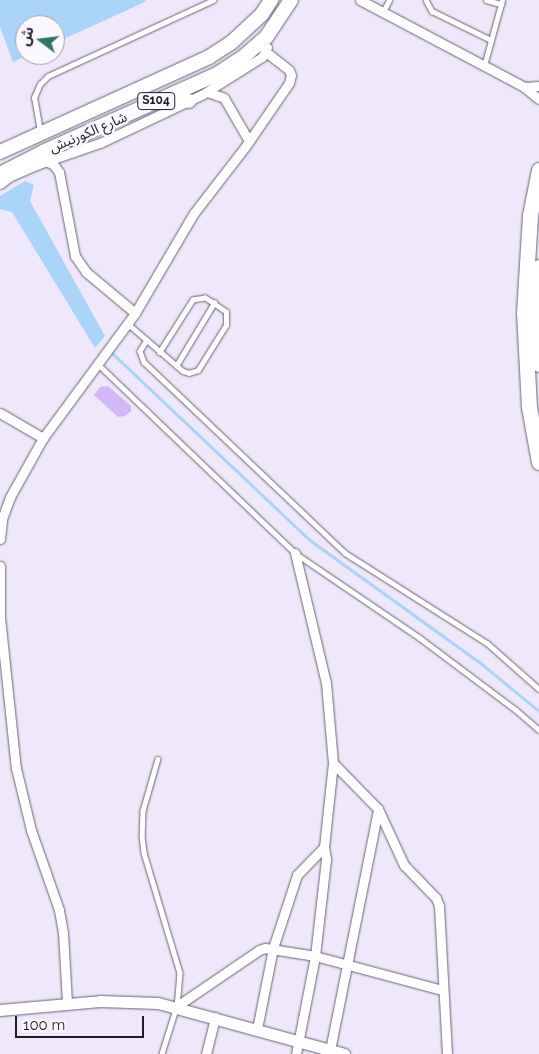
<!DOCTYPE html>
<meta charset="utf-8">
<style>
body{margin:0}
#map{position:relative;width:539px;height:1054px;overflow:hidden;background:#eee8fa;font-family:Raleway,"Noto Sans Arabic",sans-serif}
div>[style]{position:absolute}
.water>*{inset:0;background:#abd4f9}
.stream>*{height:2.5px;margin:-1.25px;padding:0 1.25px;transform-origin:1.25px;border-radius:1.25px;background:#abd4f9}
.building>*{inset:0;background:#d1b8f7}
.roads{filter:drop-shadow(0 0 1px #6a6474) drop-shadow(0 0 1px #6a6474)}
.lane>*{height:4.5px;margin:-2.25px;padding:0 2.25px;transform-origin:2.25px;border-radius:2.25px;background:#fff}
.street>*{height:9px;margin:-4.5px;padding:0 4.5px;transform-origin:4.5px;border-radius:4.5px;background:#fff}
.secondary>*{height:11px;margin:-5.5px;padding:0 5.5px;transform-origin:5.5px;border-radius:5.5px;background:#fff}
.primary>*{height:14px;margin:-7px;padding:0 7px;transform-origin:7px;border-radius:7px;background:#fff}
.highway>*{height:15px;margin:-7.5px;padding:0 7.5px;transform-origin:7.5px;border-radius:7.5px;background:#fff}
span{translate:-50% -50%;white-space:nowrap;text-align:center;line-height:1.15;-webkit-text-stroke:5px #faf7fe;paint-order:stroke}
.shield-label span{padding:1px 4px;background:#faf7fe;border:1px solid;border-radius:4px;-webkit-text-stroke-width:0}
.shield-label{font-size:12px;color:#201e24;font-weight:700}
.street-label{font-size:14px;color:#201e24}
.north{position:absolute;left:15px;top:15px;width:50px;height:50px;box-sizing:border-box;background:#faf7fe;border:1px solid #a3a0a7;border-radius:50%;rotate:285deg;font-size:14px;font-weight:700;line-height:20px;text-align:center;color:#201e24}
.north::after{content:'';display:block;margin:auto;width:18px;height:22px;background:#2f756a;clip-path:polygon(50% 0,100% 100%,50% 72%,0 100%)}
.scale{position:absolute;left:15px;top:1016px;width:129px;height:22px;box-sizing:border-box;border:2px solid #201e24;border-top:0;padding-left:6px;font-size:15px;line-height:18px;white-space:nowrap;color:#201e24;-webkit-text-stroke:4px #faf7fe;paint-order:stroke}
</style>
<div id="map">
<div class="water">
<i style="clip-path:polygon(0 0,146px 0,145px 2px,55px 43px,55px 25px,25px 25px,25px 55px,28px 55px,13px 62px,0 27px)"></i>
<i style="clip-path:polygon(25px 181px,34px 185px,30px 201px,105px 336px,95px 348px,12px 212px,0 209px,0 196px)"></i>
</div>
<div class="stream">
<i style="left:110px;top:351px;width:275px;rotate:43.4deg"></i>
<i style="left:310px;top:540px;width:213px;rotate:35.8deg"></i>
<i style="left:483px;top:665px;width:72px;rotate:39.4deg"></i>
</div>
<div class="building">
<i style="clip-path:polygon(108px 386px,131px 406px,131px 411px,125px 416px,118px 417px,94px 395px,100px 387px)"></i>
</div>
<div class="roads">
<div class="lane">
<i style="left:426px;top:0;width:13px;rotate:61deg"></i>
<i style="left:432px;top:11px;width:66px;rotate:26.2deg"></i>
<i style="left:486px;top:0;width:16px;rotate:15deg"></i>
<i style="left:383px;top:12px;width:13px;rotate:-63deg"></i>
<i style="left:484px;top:66px;width:68px;rotate:-74.7deg"></i>
<i style="left:40px;top:131px;width:34px;rotate:-100deg"></i>
<i style="left:34px;top:98px;width:15px;rotate:-67deg"></i>
<i style="left:40px;top:84px;width:11px;rotate:-45deg"></i>
<i style="left:48px;top:76px;width:182px;rotate:-24.7deg"></i>
<i style="left:127px;top:323px;width:74px;rotate:40.6deg"></i>
<i style="left:183px;top:371px;width:6px;rotate:18deg"></i>
<i style="left:189px;top:373px;width:9px;rotate:-18deg"></i>
<i style="left:198px;top:370px;width:53px;rotate:-58.1deg"></i>
<i style="left:226px;top:325px;width:13px;rotate:-90deg"></i>
<i style="left:226px;top:312px;width:25px;rotate:-146deg"></i>
<i style="left:205px;top:298px;width:12px;rotate:171deg"></i>
<i style="left:193px;top:300px;width:62px;rotate:122.4deg"></i>
<i style="left:147px;top:340px;width:13px;rotate:122deg"></i>
<i style="left:140px;top:351px;width:12px;rotate:70deg"></i>
<i style="left:144px;top:362px;width:277px;rotate:43.5deg"></i>
<i style="left:345px;top:553px;width:168px;rotate:32.4deg"></i>
<i style="left:487px;top:643px;width:69px;rotate:41.5deg"></i>
<i style="left:97px;top:363px;width:274px;rotate:43.8deg"></i>
<i style="left:295px;top:553px;width:151px;rotate:34.2deg"></i>
<i style="left:420px;top:638px;width:120px;rotate:36.9deg"></i>
<i style="left:516px;top:710px;width:30px;rotate:41deg"></i>
<i style="left:176px;top:366px;width:74px;rotate:-58.9deg"></i>
<i style="left:158px;top:759px;width:54px;rotate:106.1deg"></i>
<i style="left:143px;top:811px;width:25px;rotate:92deg"></i>
<i style="left:142px;top:836px;width:17px;rotate:83deg"></i>
<i style="left:144px;top:853px;width:125px;rotate:73.3deg"></i>
<i style="left:180px;top:973px;width:33px;rotate:95deg"></i>
<i style="left:177px;top:1006px;width:50px;rotate:107.4deg"></i>
</div>
<div class="street">
<i style="left:360px;top:0;width:186px;rotate:27.9deg"></i>
<i style="left:539px;top:86px;width:15px;rotate:176deg"></i>
<i style="left:524px;top:87px;width:19px;rotate:39deg"></i>
<i style="left:207px;top:92px;width:18px;rotate:19deg"></i>
<i style="left:224px;top:98px;width:50px;rotate:59.8deg"></i>
<i style="left:45px;top:161px;width:9px;rotate:21deg"></i>
<i style="left:53px;top:164px;width:10px;rotate:53deg"></i>
<i style="left:59px;top:172px;width:86px;rotate:79.2deg"></i>
<i style="left:75px;top:256px;width:19px;rotate:55deg"></i>
<i style="left:86px;top:272px;width:64px;rotate:39.9deg"></i>
<i style="left:0;top:184px;width:11px;rotate:-38deg"></i>
<i style="left:9px;top:177px;width:30px;rotate:-24deg"></i>
<i style="left:36px;top:165px;width:68px;rotate:-19deg"></i>
<i style="left:100px;top:143px;width:114px;rotate:-25.4deg"></i>
<i style="left:203px;top:94px;width:70px;rotate:-32.1deg"></i>
<i style="left:262px;top:57px;width:11px;rotate:-63deg"></i>
<i style="left:0;top:413px;width:50px;rotate:30.2deg"></i>
<i style="left:0;top:539px;width:20px;rotate:-84deg"></i>
<i style="left:2px;top:519px;width:23px;rotate:-70deg"></i>
<i style="left:10px;top:497px;width:68px;rotate:-60.8deg"></i>
<i style="left:43px;top:438px;width:155px;rotate:-53.6deg"></i>
<i style="left:135px;top:313px;width:116px;rotate:-59.5deg"></i>
<i style="left:194px;top:213px;width:83px;rotate:-52.3deg"></i>
<i style="left:245px;top:147px;width:78px;rotate:-55.5deg"></i>
<i style="left:289px;top:83px;width:8px;rotate:-76deg"></i>
<i style="left:291px;top:75px;width:5px;rotate:-112deg"></i>
<i style="left:289px;top:70px;width:29px;rotate:-142deg"></i>
<i style="left:295px;top:553px;width:134px;rotate:76.6deg"></i>
<i style="left:326px;top:683px;width:80px;rotate:85deg"></i>
<i style="left:0;top:566px;width:51px;rotate:90deg"></i>
<i style="left:0;top:617px;width:152px;rotate:84deg"></i>
<i style="left:16px;top:768px;width:64px;rotate:76.4deg"></i>
<i style="left:31px;top:830px;width:85px;rotate:70.7deg"></i>
<i style="left:59px;top:910px;width:23px;rotate:80deg"></i>
<i style="left:63px;top:933px;width:70px;rotate:86.7deg"></i>
<i style="left:177px;top:1006px;width:99px;rotate:-34.3deg"></i>
<i style="left:259px;top:950px;width:6px;rotate:-18deg"></i>
<i style="left:265px;top:948px;width:51px;rotate:9.1deg"></i>
<i style="left:315px;top:956px;width:131px;rotate:15deg"></i>
<i style="left:257px;top:1029px;width:83px;rotate:-78.8deg"></i>
<i style="left:273px;top:948px;width:77px;rotate:-71.8deg"></i>
<i style="left:297px;top:875px;width:39px;rotate:-46deg"></i>
<i style="left:330px;top:1050px;width:246px;rotate:-78.7deg"></i>
<i style="left:206px;top:1054px;width:38px;rotate:-76deg"></i>
<i style="left:296px;top:1054px;width:100px;rotate:-79deg"></i>
<i style="left:315px;top:956px;width:98px;rotate:-83.5deg"></i>
<i style="left:326px;top:859px;width:12px;rotate:-99deg"></i>
<i style="left:324px;top:847px;width:84px;rotate:-83.9deg"></i>
<i style="left:333px;top:763px;width:64px;rotate:45.6deg"></i>
<i style="left:378px;top:809px;width:62px;rotate:65.1deg"></i>
<i style="left:404px;top:865px;width:46px;rotate:45.9deg"></i>
<i style="left:436px;top:898px;width:9px;rotate:69deg"></i>
<i style="left:439px;top:906px;width:148px;rotate:86.9deg"></i>
</div>
<div class="secondary">
<i style="left:0;top:1010px;width:100px;rotate:-5.1deg"></i>
<i style="left:100px;top:1001px;width:58px;rotate:2deg"></i>
<i style="left:158px;top:1003px;width:193px;rotate:15.3deg"></i>
</div>
<div class="primary">
<i style="left:162px;top:99px;width:27px;rotate:4deg"></i>
<i style="left:0;top:152px;width:230px;rotate:-24.4deg"></i>
<i style="left:209px;top:57px;width:27px;rotate:-33deg"></i>
<i style="left:232px;top:42px;width:41px;rotate:-43deg"></i>
<i style="left:262px;top:14px;width:17px;rotate:-57deg"></i>
<i style="left:0;top:174px;width:48px;rotate:-27.1deg"></i>
<i style="left:43px;top:152px;width:191px;rotate:-24.1deg"></i>
<i style="left:217px;top:74px;width:30px;rotate:-33deg"></i>
<i style="left:242px;top:58px;width:33px;rotate:-41deg"></i>
<i style="left:267px;top:36px;width:43px;rotate:-56.3deg"></i>
</div>
<div class="highway">
<i style="left:539px;top:170px;width:46px;rotate:101.3deg"></i>
<i style="left:530px;top:215px;width:97px;rotate:93.5deg"></i>
<i style="left:524px;top:312px;width:95px;rotate:87deg"></i>
<i style="left:529px;top:407px;width:56px;rotate:79.7deg"></i>
<i style="left:539px;top:267px;width:43px;rotate:94deg"></i>
<i style="left:536px;top:310px;width:54px;rotate:86.8deg"></i>
</div>
</div>
<div class="shield-label">
<span style="left:156px;top:101px">S104</span>
</div>
<div class="street-label">
<span style="left:88px;top:132px;rotate:-23deg">شارع الكورنيش</span>
</div>
<div class="north">ش</div>
<div class="scale">100 m</div>
</div>
